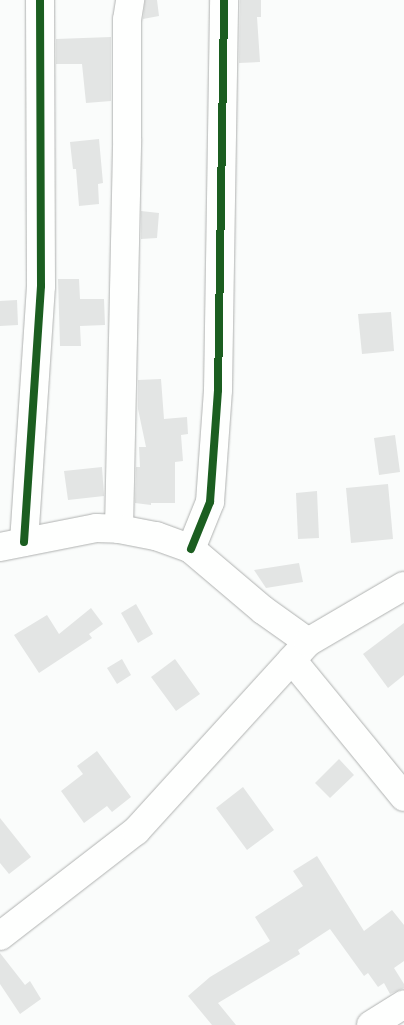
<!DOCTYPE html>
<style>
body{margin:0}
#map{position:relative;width:404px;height:1025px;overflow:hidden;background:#fafcfb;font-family:"Fira Sans Condensed",sans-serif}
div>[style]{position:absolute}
.building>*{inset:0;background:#e3e5e4}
.roads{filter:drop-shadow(0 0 1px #afb1b0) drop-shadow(0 0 1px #afb1b0)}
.minor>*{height:28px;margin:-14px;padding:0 14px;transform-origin:14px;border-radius:14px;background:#fefffe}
.cycleway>*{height:8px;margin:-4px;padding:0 4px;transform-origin:4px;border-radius:4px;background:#1b5e20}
span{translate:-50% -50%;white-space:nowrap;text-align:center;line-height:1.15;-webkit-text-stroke:5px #fff;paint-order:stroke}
</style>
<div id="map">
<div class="building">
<i style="clip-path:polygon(145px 0,157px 0,159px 16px,143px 19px)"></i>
<i style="clip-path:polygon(240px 0,261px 0,261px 17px,257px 17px,260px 62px,239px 63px)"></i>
<i style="clip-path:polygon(111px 37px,111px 101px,86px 103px,82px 64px,56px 64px,56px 39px)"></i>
<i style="clip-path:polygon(99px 139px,103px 183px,98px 184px,99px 204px,79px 206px,76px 169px,73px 169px,70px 142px)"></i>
<i style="clip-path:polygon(141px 211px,159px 213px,157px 238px,141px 239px)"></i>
<i style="clip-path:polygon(58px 279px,79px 279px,80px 299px,104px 299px,105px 325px,80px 326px,81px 346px,60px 346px)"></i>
<i style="clip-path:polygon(17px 300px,18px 325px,0 326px,0 301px)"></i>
<i style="clip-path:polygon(391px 312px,394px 351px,362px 354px,358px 314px)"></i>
<i style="clip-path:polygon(161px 379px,164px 419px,187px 417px,188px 434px,181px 435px,183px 461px,175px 462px,175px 503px,151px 503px,151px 505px,135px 503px,136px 467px,140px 467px,139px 447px,146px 447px,138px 409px,138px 380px)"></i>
<i style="clip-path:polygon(395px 435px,400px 472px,379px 475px,374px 438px)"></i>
<i style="clip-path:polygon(102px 467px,104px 496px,68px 500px,64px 471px)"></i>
<i style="clip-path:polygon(388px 484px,393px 539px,351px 543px,346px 488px)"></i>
<i style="clip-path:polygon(317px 491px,319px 538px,298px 539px,296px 493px)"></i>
<i style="clip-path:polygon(299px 563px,303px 582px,266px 588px,254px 570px)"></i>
<i style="clip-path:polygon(136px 604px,153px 634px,138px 643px,121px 613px)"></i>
<i style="clip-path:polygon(91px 608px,103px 624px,89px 634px,92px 638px,39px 673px,14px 635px,47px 615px,59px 634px)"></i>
<i style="clip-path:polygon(404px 623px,404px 675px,388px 688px,363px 654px)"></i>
<i style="clip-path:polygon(122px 659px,131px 675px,117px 684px,107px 668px)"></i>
<i style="clip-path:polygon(175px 659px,200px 694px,176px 711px,151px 677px)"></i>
<i style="clip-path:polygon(97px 751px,131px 797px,112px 812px,107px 806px,84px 823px,61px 791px,83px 774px,77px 766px)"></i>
<i style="clip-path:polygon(339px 759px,354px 775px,330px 798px,315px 783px)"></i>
<i style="clip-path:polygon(243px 787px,274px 830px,247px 850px,216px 808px)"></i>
<i style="clip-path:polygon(0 818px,31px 857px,9px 874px,0 863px)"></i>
<i style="clip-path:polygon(317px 856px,364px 931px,392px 910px,404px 925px,404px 961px,394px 968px,404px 984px,404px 988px,390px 994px,384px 983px,378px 987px,368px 973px,364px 976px,330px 929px,298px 950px,300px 954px,218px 1003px,236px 1025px,212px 1025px,188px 996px,210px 977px,270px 941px,255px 917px,303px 886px,293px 871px)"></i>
<i style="clip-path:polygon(0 953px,25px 985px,30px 981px,41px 999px,20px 1014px,0 984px)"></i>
</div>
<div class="roads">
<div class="minor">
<i style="left:119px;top:529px;width:390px;rotate:-88.8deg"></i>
<i style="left:127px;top:139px;width:119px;rotate:-90deg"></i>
<i style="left:127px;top:20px;width:20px;rotate:-81deg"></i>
<i style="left:24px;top:542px;width:257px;rotate:-86.2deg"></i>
<i style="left:41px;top:286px;width:286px;rotate:-90.2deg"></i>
<i style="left:0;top:547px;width:98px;rotate:-11.2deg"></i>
<i style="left:96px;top:528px;width:23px;rotate:2deg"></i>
<i style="left:119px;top:529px;width:38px;rotate:11deg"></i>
<i style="left:156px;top:536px;width:37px;rotate:20deg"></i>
<i style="left:191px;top:549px;width:94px;rotate:40.3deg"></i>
<i style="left:263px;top:610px;width:55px;rotate:35.4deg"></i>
<i style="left:191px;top:549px;width:51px;rotate:-68deg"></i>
<i style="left:210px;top:502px;width:112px;rotate:-85.9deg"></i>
<i style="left:218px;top:390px;width:390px;rotate:-89.1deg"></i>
<i style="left:292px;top:660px;width:177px;rotate:50.7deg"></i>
<i style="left:0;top:936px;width:172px;rotate:-37.7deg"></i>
<i style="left:136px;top:831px;width:256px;rotate:-47.7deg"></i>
<i style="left:308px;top:642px;width:111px;rotate:-30.3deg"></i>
<i style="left:371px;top:1025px;width:39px;rotate:-32deg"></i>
</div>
</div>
<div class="cycleway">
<i style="left:24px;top:542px;width:257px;rotate:-86.2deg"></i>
<i style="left:41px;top:286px;width:286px;rotate:-90.2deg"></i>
<i style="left:191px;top:549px;width:51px;rotate:-68deg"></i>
<i style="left:210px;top:502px;width:112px;rotate:-85.9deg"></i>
<i style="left:218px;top:390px;width:390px;rotate:-89.1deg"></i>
</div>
</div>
